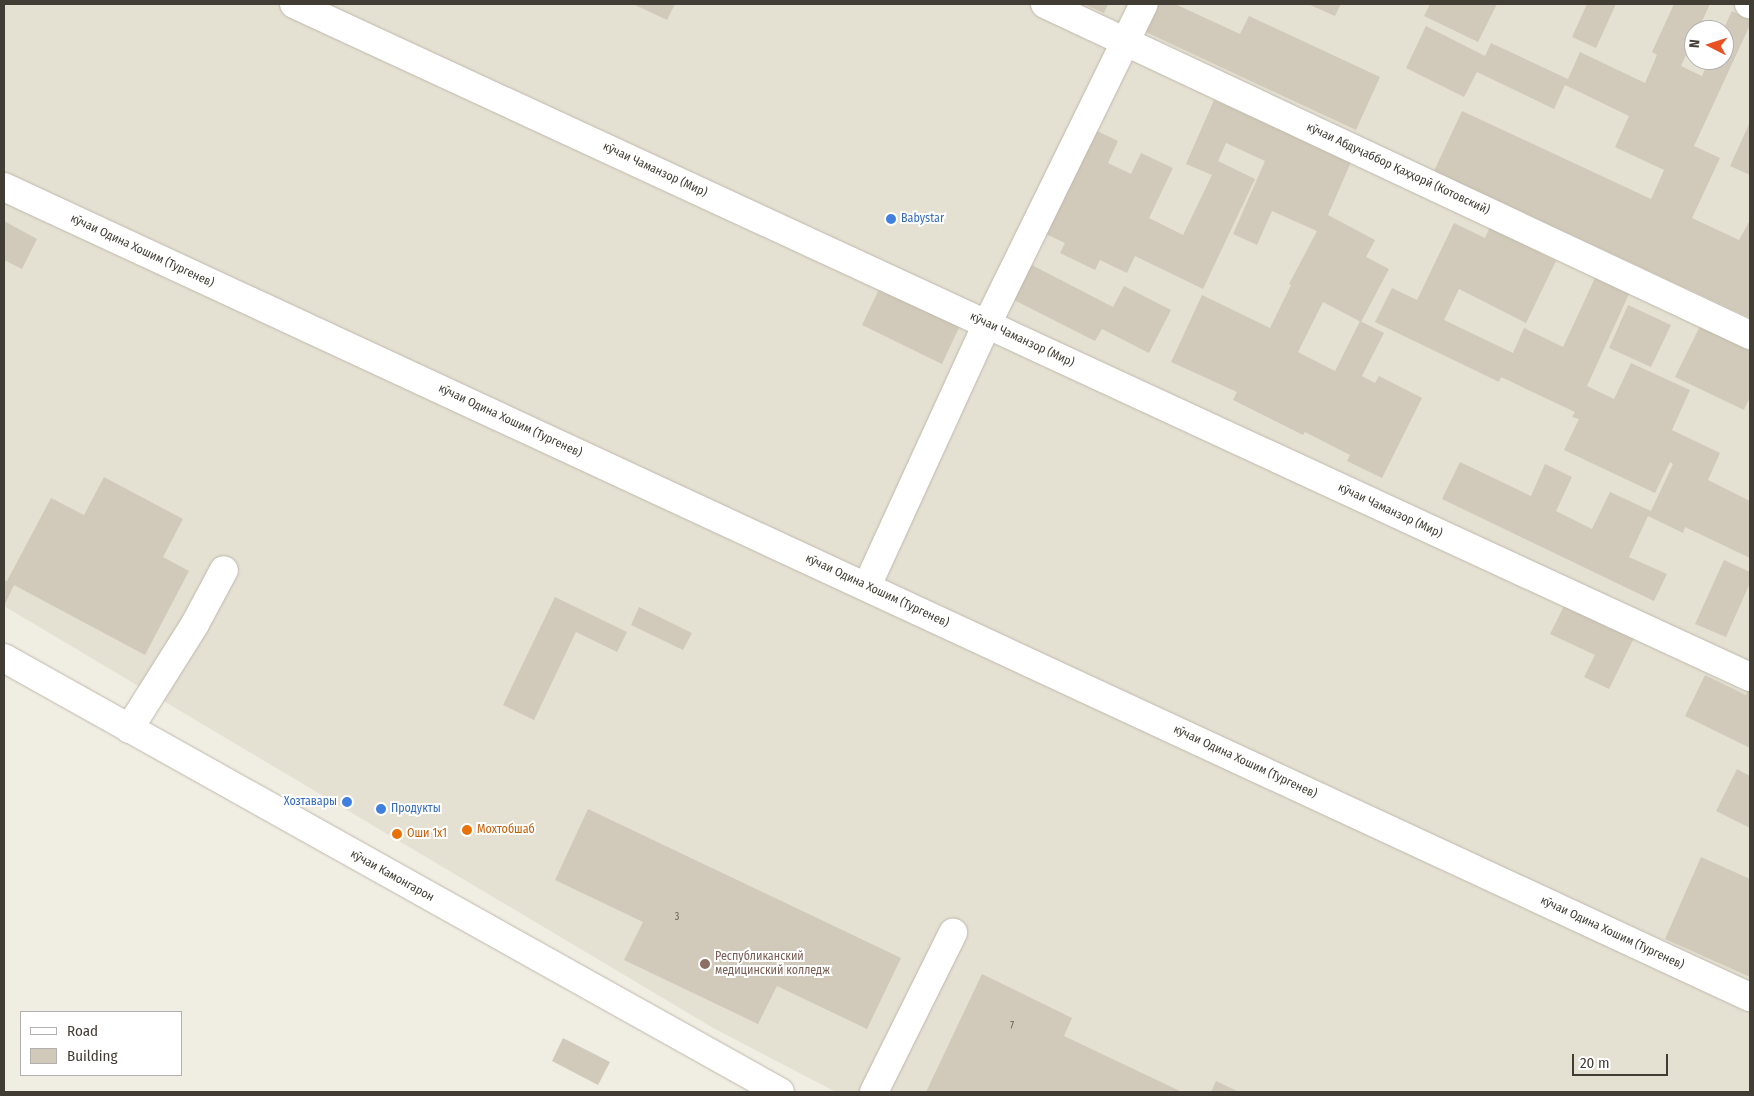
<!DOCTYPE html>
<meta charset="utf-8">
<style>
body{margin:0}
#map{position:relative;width:1754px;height:1096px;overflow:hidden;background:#f0ede3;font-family:"Fira Sans Condensed",sans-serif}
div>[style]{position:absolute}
.residential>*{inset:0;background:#e4e0d2}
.building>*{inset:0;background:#d1caba}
.roads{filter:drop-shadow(0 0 1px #beb8aa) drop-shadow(0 0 1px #beb8aa)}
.minor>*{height:28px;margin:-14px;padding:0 14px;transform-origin:14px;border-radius:14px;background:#fff}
.dots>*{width:14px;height:14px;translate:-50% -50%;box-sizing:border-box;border:2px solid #fff;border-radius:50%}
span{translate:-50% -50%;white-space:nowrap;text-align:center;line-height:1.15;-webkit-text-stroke:4px #fff;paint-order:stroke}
.number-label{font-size:10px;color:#656056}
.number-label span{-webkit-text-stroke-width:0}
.street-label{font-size:12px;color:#413d34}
.shop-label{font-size:12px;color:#366cbe}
.left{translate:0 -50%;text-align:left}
.right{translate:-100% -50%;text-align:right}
.food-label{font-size:12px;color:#c56008}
.education-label{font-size:12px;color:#785e54}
.frame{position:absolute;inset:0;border:5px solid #413d34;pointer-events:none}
.legend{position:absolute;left:20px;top:1011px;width:162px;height:65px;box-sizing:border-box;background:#fff;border:1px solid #b3b1ae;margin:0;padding:6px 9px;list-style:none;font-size:15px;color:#413d34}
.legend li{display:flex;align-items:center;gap:10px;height:25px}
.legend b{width:25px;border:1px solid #b3b1ae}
.north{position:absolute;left:1684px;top:20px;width:50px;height:50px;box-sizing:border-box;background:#fff;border:1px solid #b3b1ae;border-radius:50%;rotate:275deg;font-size:14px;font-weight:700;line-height:20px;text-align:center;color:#413d34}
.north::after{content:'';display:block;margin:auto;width:18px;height:22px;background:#e95022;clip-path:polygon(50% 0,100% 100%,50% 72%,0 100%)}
.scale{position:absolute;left:1572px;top:1054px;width:96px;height:22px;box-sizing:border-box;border:2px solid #413d34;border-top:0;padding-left:6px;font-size:15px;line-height:18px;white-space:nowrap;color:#413d34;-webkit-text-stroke:4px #fff;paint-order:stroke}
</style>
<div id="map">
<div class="residential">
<i style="clip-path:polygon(evenodd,4px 4px,1750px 4px,1750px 1092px,836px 1092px,715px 1029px,4px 606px,4px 4px,1694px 30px,1724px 30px,1724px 60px,1694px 60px,1694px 30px)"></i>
</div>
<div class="building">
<i style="clip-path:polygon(633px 4px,675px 4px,667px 20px)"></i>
<i style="clip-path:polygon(1084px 4px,1108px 4px,1104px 13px)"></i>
<i style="clip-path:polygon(1149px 4px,1175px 4px,1240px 34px,1249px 16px,1380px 77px,1356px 130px,1137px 28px)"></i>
<i style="clip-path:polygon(1308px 4px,1341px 4px,1335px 16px)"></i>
<i style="clip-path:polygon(1430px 4px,1497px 4px,1478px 42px,1424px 16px)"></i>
<i style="clip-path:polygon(1587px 4px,1616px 4px,1596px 48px,1572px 37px)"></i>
<i style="clip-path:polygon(1674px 4px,1710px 4px,1698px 30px,1694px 30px,1694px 38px,1681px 66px,1702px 76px,1709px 60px,1724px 60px,1723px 30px,1732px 11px,1750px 20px,1750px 25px,1694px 146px,1720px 158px,1692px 218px,1739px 240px,1750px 220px,1750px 318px,1434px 171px,1462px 111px,1651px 199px,1664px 170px,1615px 147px,1629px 116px,1565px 85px,1554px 109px,1477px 72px,1464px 97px,1406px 68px,1426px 26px,1485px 56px,1491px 43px,1568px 79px,1580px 52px,1645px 83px,1657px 55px,1652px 52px)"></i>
<i style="clip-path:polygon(1214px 100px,1351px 162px,1328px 215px,1375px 240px,1366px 257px,1389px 269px,1361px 322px,1323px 302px,1298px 352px,1335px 371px,1360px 321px,1384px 333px,1362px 376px,1375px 383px,1379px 376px,1422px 398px,1382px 478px,1347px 461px,1350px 455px,1305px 432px,1303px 435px,1233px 400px,1237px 392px,1171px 362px,1202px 295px,1270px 328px,1291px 285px,1289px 284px,1317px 231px,1272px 211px,1257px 245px,1233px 234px,1265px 161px,1226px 143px,1218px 161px,1255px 179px,1203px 289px,1135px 256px,1127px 273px,1100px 260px,1095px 270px,1060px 253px,1065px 243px,1037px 230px,1091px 128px,1118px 141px,1108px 163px,1131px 174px,1141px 153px,1173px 168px,1149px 218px,1183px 235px,1212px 175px,1186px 164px)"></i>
<i style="clip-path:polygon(1750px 122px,1750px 175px,1730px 166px)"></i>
<i style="clip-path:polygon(4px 221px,37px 239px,22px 269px,4px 260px)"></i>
<i style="clip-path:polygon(1454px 223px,1485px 238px,1490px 227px,1556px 261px,1526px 323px,1459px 289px,1444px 320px,1513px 353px,1524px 328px,1563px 347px,1595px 278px,1629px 294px,1587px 386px,1614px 399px,1631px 363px,1690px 390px,1672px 430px,1720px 453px,1708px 480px,1750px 501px,1750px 558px,1685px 527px,1683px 533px,1648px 516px,1629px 557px,1667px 574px,1654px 601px,1442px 499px,1460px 462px,1531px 496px,1545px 464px,1572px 477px,1556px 511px,1592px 529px,1610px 492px,1651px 511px,1673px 464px,1670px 462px,1655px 493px,1564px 450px,1579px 419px,1572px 417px,1575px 412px,1501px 377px,1499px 382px,1375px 322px,1392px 288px,1417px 300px)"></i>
<i style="clip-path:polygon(1024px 261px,1113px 307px,1124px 286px,1171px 310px,1149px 353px,1102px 329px,1095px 341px,1006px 296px)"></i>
<i style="clip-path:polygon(882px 283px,962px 321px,942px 364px,862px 325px)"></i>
<i style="clip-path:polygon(1628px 305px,1671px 325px,1651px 367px,1609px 348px)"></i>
<i style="clip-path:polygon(1700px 326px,1750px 351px,1750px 397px,1744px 410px,1675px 377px)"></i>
<i style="clip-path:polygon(104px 477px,183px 519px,163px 557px,189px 571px,145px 655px,14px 585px,4px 606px,4px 580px,7px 581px,51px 498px,84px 515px)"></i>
<i style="clip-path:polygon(1724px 560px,1750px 572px,1750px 583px,1726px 637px,1695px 624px)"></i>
<i style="clip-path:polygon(1569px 596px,1638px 630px,1609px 689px,1584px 677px,1595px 655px,1550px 634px)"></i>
<i style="clip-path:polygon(555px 597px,627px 632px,617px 652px,576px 632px,534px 720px,503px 705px)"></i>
<i style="clip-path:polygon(639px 607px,692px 633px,683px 650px,631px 625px)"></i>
<i style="clip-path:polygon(1705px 675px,1746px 695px,1750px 686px,1750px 748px,1685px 716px)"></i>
<i style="clip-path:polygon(1737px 769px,1750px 776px,1750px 828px,1716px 811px)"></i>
<i style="clip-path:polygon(588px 809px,901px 958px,867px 1029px,777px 986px,758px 1024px,624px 960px,643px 922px,555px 880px)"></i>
<i style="clip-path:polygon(1701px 857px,1750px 879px,1750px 977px,1665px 939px)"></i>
<i style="clip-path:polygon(982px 974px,1072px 1018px,1064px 1036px,1182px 1092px,926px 1092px)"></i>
<i style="clip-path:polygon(563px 1038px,610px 1062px,598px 1085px,552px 1061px)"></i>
<i style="clip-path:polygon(1216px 1081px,1239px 1092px,1211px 1092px)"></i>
</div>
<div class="roads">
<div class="minor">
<i style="left:294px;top:4px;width:1604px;rotate:24.81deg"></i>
<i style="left:1045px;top:4px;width:779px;rotate:25.15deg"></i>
<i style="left:1749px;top:4px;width:1px"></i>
<i style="left:4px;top:187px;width:1925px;rotate:24.89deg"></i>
<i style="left:867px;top:586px;width:288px;rotate:-65.4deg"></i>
<i style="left:987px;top:324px;width:356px;rotate:-63.9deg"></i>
<i style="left:4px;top:658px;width:889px;rotate:29.22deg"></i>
<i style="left:129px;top:729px;width:124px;rotate:-57.8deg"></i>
<i style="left:195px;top:624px;width:61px;rotate:-61.8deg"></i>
<i style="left:874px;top:1092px;width:178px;rotate:-63.6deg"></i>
</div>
</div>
<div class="dots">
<i style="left:891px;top:219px;background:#3f7fe0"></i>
<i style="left:347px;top:802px;background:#3f7fe0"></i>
<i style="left:381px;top:809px;background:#3f7fe0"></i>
<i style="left:467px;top:830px;background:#e8710a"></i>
<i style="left:397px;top:834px;background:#e8710a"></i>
<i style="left:705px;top:964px;background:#8d6e63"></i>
</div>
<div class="number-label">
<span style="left:677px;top:918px">3</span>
<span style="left:1012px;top:1027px">7</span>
</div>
<div class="street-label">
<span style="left:1398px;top:169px;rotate:25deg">кӯчаи Абдуҷаббор Қаҳҳорӣ (Котовский)</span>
<span style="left:655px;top:170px;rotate:25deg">кӯчаи Чаманзор (Мир)</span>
<span style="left:142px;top:251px;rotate:25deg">кӯчаи Одина Хошим (Тургенев)</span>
<span style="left:1022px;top:340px;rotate:25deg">кӯчаи Чаманзор (Мир)</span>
<span style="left:510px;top:421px;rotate:25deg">кӯчаи Одина Хошим (Тургенев)</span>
<span style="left:1390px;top:511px;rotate:25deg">кӯчаи Чаманзор (Мир)</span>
<span style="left:877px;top:591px;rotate:25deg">кӯчаи Одина Хошим (Тургенев)</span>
<span style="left:1245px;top:762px;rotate:25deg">кӯчаи Одина Хошим (Тургенев)</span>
<span style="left:392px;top:876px;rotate:29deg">кӯчаи Камонгарон</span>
<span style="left:1612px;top:933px;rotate:25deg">кӯчаи Одина Хошим (Тургенев)</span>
</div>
<div class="shop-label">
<span class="left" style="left:901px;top:219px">Babystar</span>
<span class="right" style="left:337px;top:802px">Хозтавары</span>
<span class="left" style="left:391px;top:809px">Продукты</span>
</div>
<div class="food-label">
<span class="left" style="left:477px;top:830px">Мохтобшаб</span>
<span class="left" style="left:407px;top:834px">Оши 1x1</span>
</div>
<div class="education-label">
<span class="left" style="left:715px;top:964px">Республиканский<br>медицинский колледж</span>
</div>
<div class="frame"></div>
<ul class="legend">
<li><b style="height:6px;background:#fff"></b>Road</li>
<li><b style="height:14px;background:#d1caba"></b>Building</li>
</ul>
<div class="north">N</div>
<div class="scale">20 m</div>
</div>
